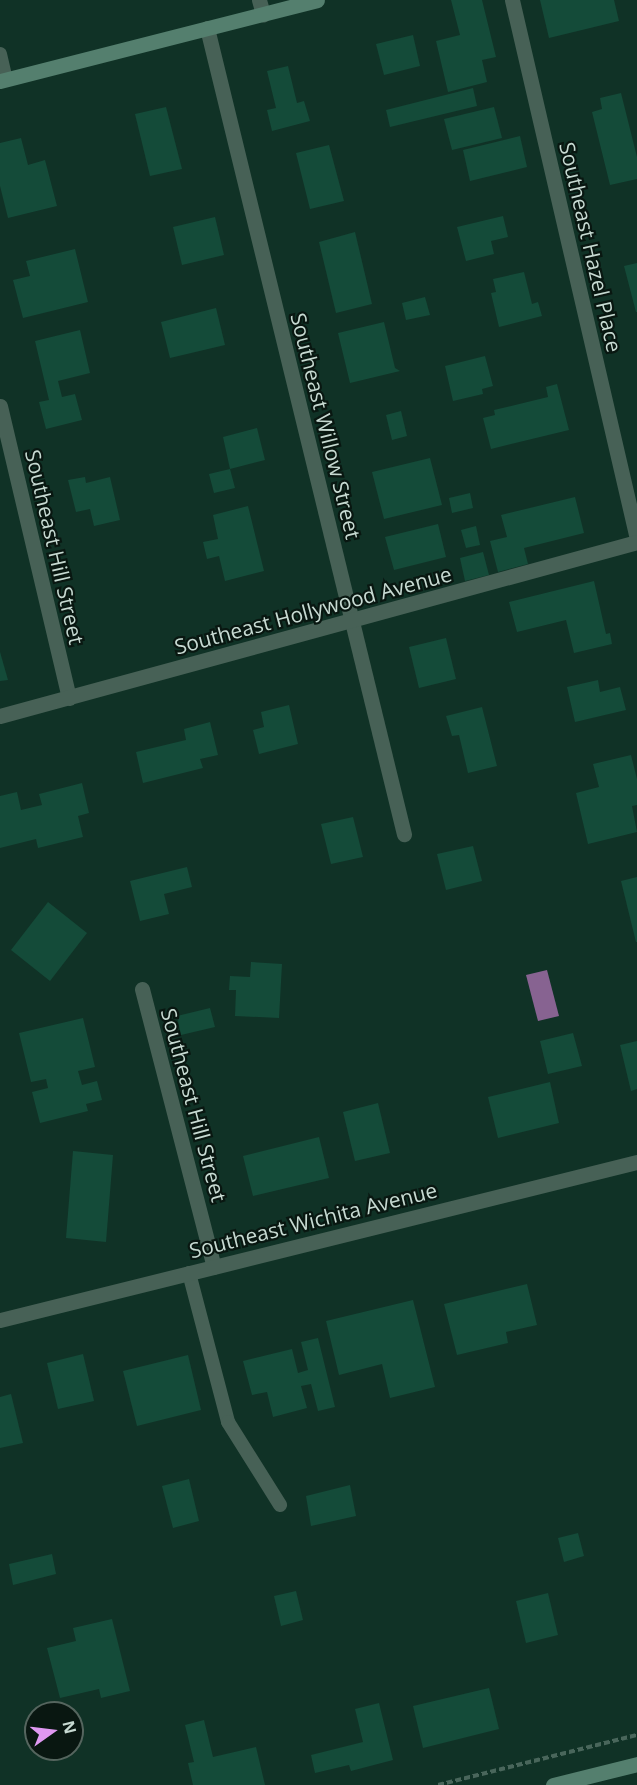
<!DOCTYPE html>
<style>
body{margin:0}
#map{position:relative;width:637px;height:1785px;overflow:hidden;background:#103226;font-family:"Open Sans",sans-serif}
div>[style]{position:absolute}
.water>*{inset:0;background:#876391}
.building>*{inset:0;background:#144b39}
.path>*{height:4px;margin-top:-2px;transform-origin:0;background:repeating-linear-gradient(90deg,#49665b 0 6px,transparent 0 9px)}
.lane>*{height:14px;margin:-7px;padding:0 7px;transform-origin:7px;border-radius:7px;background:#476156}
.street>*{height:15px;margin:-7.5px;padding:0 7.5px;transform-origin:7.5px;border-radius:7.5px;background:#476156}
.secondary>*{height:15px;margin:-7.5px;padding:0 7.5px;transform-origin:7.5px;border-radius:7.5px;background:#547f6e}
span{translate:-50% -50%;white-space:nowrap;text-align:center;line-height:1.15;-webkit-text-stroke:4.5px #091711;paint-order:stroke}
.street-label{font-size:21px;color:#c7dad2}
.north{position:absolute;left:24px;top:1701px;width:60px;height:60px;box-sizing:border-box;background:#091711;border:2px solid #55655e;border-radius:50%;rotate:76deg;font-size:16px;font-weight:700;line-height:24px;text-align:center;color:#c7dad2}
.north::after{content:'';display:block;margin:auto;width:21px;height:27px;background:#df98f1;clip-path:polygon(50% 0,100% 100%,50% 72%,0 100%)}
</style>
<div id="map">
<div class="water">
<i style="clip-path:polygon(547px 970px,559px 1016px,538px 1021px,526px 975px)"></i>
</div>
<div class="building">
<i style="clip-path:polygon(451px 0,482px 0,496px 57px,482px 60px,487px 82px,448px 92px,436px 41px,460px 35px)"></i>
<i style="clip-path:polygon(540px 0,614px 0,619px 21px,549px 38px)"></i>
<i style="clip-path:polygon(413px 35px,420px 66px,384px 75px,376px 44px)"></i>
<i style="clip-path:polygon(288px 66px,297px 103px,304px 101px,310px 121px,272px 131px,267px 110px,276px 108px,267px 71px)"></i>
<i style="clip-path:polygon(473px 88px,477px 106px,390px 127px,386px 110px)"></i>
<i style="clip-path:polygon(621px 93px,637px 157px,637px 179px,610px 185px,592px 112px,602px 109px,600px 98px)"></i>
<i style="clip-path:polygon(166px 107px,182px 169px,150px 176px,135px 114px)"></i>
<i style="clip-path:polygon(494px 107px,502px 138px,452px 150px,444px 119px)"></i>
<i style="clip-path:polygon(520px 136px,527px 167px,470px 181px,463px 150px)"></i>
<i style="clip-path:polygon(21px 138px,28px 165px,45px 160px,57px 206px,8px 218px,0 186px,0 143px)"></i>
<i style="clip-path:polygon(329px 145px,344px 201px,310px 209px,296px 153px)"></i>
<i style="clip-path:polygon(503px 216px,508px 237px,491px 241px,494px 254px,466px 261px,457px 227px)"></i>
<i style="clip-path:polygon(215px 217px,224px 255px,182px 265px,173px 227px)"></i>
<i style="clip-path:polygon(355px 232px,372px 304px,336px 313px,319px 242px)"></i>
<i style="clip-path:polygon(75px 249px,88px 302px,23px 318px,13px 280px,30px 276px,26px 261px)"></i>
<i style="clip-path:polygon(637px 263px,637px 312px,636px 312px,624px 266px)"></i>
<i style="clip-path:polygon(524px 272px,532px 304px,538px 302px,542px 316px,499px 327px,491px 293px,496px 292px,493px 279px)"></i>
<i style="clip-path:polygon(425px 297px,430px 315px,406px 320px,402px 303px)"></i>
<i style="clip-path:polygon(216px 308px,225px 345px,170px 358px,161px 322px)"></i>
<i style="clip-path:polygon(384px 322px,395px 368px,400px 371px,350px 383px,338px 333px)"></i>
<i style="clip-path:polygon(80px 330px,90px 373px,58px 381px,62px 397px,75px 394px,82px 420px,46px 429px,39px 402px,49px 400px,35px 341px)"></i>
<i style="clip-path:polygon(485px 356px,493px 386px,482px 389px,483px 394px,453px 401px,445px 366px)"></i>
<i style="clip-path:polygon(557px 384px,569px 430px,491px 449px,483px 418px,495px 415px,494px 410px,548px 397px,546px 387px)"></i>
<i style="clip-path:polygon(401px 411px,407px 436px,392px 440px,386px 415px)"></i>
<i style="clip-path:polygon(257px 428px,265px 460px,230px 469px,235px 488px,214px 493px,209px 474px,230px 469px,223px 437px)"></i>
<i style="clip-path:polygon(430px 458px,442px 505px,384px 519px,372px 472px)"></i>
<i style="clip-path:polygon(85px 477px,86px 483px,110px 477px,120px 520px,94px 526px,90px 509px,76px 512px,68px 480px)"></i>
<i style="clip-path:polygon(470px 493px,473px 508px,452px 513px,449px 498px)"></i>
<i style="clip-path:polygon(575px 497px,584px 533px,524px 548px,528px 564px,498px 572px,490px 541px,507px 537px,501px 515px)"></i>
<i style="clip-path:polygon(248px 506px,264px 571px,225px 581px,219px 556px,207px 559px,203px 542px,218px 539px,213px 515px)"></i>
<i style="clip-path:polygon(438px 524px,446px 557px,394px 570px,385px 537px)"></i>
<i style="clip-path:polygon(476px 526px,480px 545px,466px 548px,461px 530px)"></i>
<i style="clip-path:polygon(483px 552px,489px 575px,465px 581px,460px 558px)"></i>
<i style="clip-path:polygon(594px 581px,606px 634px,610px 633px,612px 644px,574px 653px,566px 620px,517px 632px,509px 602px)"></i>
<i style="clip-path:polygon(446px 638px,456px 679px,419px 688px,409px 647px)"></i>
<i style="clip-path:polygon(0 652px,8px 680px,0 681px)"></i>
<i style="clip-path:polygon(598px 680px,600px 692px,620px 687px,626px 710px,575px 722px,567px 687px)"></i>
<i style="clip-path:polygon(289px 705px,298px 744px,259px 754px,253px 730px,264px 727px,261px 712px)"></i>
<i style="clip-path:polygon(482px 707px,497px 766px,468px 773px,459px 735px,452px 736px,446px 716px)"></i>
<i style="clip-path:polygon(210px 722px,218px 755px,200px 759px,203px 768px,143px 783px,136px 752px,186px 740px,184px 729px)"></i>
<i style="clip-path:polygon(631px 755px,637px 779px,637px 805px,632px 806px,637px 832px,588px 844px,576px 793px,599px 787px,593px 764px)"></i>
<i style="clip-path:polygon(82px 783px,89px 813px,78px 816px,83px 837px,38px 848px,36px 839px,0 848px,0 796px,17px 792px,21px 810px,42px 805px,39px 794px)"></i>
<i style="clip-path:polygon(353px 817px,363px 857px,331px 864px,321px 824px)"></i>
<i style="clip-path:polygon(473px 846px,482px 881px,446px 890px,437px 854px)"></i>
<i style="clip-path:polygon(187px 867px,192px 887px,164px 894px,169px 914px,140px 921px,130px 881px)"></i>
<i style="clip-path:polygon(637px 877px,637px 942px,636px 942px,621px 881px)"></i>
<i style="clip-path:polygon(48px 902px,87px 933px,50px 981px,11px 950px)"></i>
<i style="clip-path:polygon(251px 962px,282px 964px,279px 1018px,235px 1016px,236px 990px,229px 990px,230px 976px,250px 977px)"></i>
<i style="clip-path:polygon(210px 1008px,215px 1027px,181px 1035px,177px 1016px)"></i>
<i style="clip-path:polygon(83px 1018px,95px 1067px,78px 1071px,82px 1085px,97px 1081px,102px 1100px,86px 1104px,88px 1111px,40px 1123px,32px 1092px,48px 1088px,46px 1079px,31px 1082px,19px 1033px)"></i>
<i style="clip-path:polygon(573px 1033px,582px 1066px,548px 1074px,540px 1041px)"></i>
<i style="clip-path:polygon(637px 1041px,637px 1089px,631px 1091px,620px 1045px)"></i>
<i style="clip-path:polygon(550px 1082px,559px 1123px,498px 1138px,488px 1097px)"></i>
<i style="clip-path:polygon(378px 1103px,390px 1153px,355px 1161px,343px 1112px)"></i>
<i style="clip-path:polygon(319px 1137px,329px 1178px,253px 1196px,243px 1156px)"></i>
<i style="clip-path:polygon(73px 1151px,113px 1155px,106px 1242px,66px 1238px)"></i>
<i style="clip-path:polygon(527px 1284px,537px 1325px,506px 1332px,508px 1343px,457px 1355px,444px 1304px)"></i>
<i style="clip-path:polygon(413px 1300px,435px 1387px,390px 1398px,382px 1364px,339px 1375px,326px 1321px)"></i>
<i style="clip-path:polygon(318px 1338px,335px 1407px,318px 1411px,311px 1384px,301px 1386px,307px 1408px,273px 1417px,267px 1392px,252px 1395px,243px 1361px,292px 1349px,298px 1373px,308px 1370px,301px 1342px)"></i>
<i style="clip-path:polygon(83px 1354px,94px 1401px,58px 1409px,47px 1363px)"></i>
<i style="clip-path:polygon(188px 1355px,201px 1410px,137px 1426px,123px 1371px)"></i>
<i style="clip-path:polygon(11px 1394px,23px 1443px,0 1448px,0 1397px)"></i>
<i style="clip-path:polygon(189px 1479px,199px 1521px,173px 1528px,162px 1486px)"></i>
<i style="clip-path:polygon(350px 1485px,356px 1516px,311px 1526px,306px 1496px)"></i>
<i style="clip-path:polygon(578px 1533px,584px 1556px,564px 1562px,558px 1538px)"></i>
<i style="clip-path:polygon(52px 1554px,56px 1574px,13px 1585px,9px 1564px)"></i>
<i style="clip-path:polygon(296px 1591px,303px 1620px,281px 1626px,274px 1596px)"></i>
<i style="clip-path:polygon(548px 1593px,558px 1635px,526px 1643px,516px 1601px)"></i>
<i style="clip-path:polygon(112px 1619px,130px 1691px,101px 1698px,99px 1689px,60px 1698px,47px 1648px,76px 1641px,73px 1628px)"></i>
<i style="clip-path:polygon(489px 1688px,499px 1729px,423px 1748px,413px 1706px)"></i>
<i style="clip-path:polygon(379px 1703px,393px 1760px,351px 1771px,349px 1765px,315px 1773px,311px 1755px,363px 1742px,355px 1709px)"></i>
<i style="clip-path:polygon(204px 1720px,213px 1757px,256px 1747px,265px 1785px,193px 1785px,188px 1763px,194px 1762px,185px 1725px)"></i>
</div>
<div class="path">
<i style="left:438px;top:1785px;width:205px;rotate:-14.1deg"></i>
</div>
<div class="lane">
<i style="left:0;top:54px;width:26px;rotate:77deg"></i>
<i style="left:189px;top:1273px;width:154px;rotate:75.3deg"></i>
<i style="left:228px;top:1422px;width:98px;rotate:57.9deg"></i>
</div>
<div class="street">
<i style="left:259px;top:0;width:15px;rotate:74deg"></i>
<i style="left:512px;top:0;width:553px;rotate:76.94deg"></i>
<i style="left:207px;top:28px;width:830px;rotate:76.27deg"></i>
<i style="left:0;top:406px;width:300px;rotate:76.7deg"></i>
<i style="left:0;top:716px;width:660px;rotate:-15.28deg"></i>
<i style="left:142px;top:989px;width:287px;rotate:75.5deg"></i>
<i style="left:0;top:1320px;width:656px;rotate:-13.93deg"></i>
</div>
<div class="secondary">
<i style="left:0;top:81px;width:327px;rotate:-14.3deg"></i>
<i style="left:553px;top:1785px;width:87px;rotate:-14deg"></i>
</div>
<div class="street-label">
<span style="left:591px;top:247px;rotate:77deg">Southeast Hazel Place</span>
<span style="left:326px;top:426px;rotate:76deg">Southeast Willow Street</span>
<span style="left:55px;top:547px;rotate:77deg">Southeast Hill Street</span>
<span style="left:313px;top:610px;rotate:-15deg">Southeast Hollywood Avenue</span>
<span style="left:194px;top:1105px;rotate:75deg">Southeast Hill Street</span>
<span style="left:313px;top:1220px;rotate:-14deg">Southeast Wichita Avenue</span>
</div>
<div class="north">N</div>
</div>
